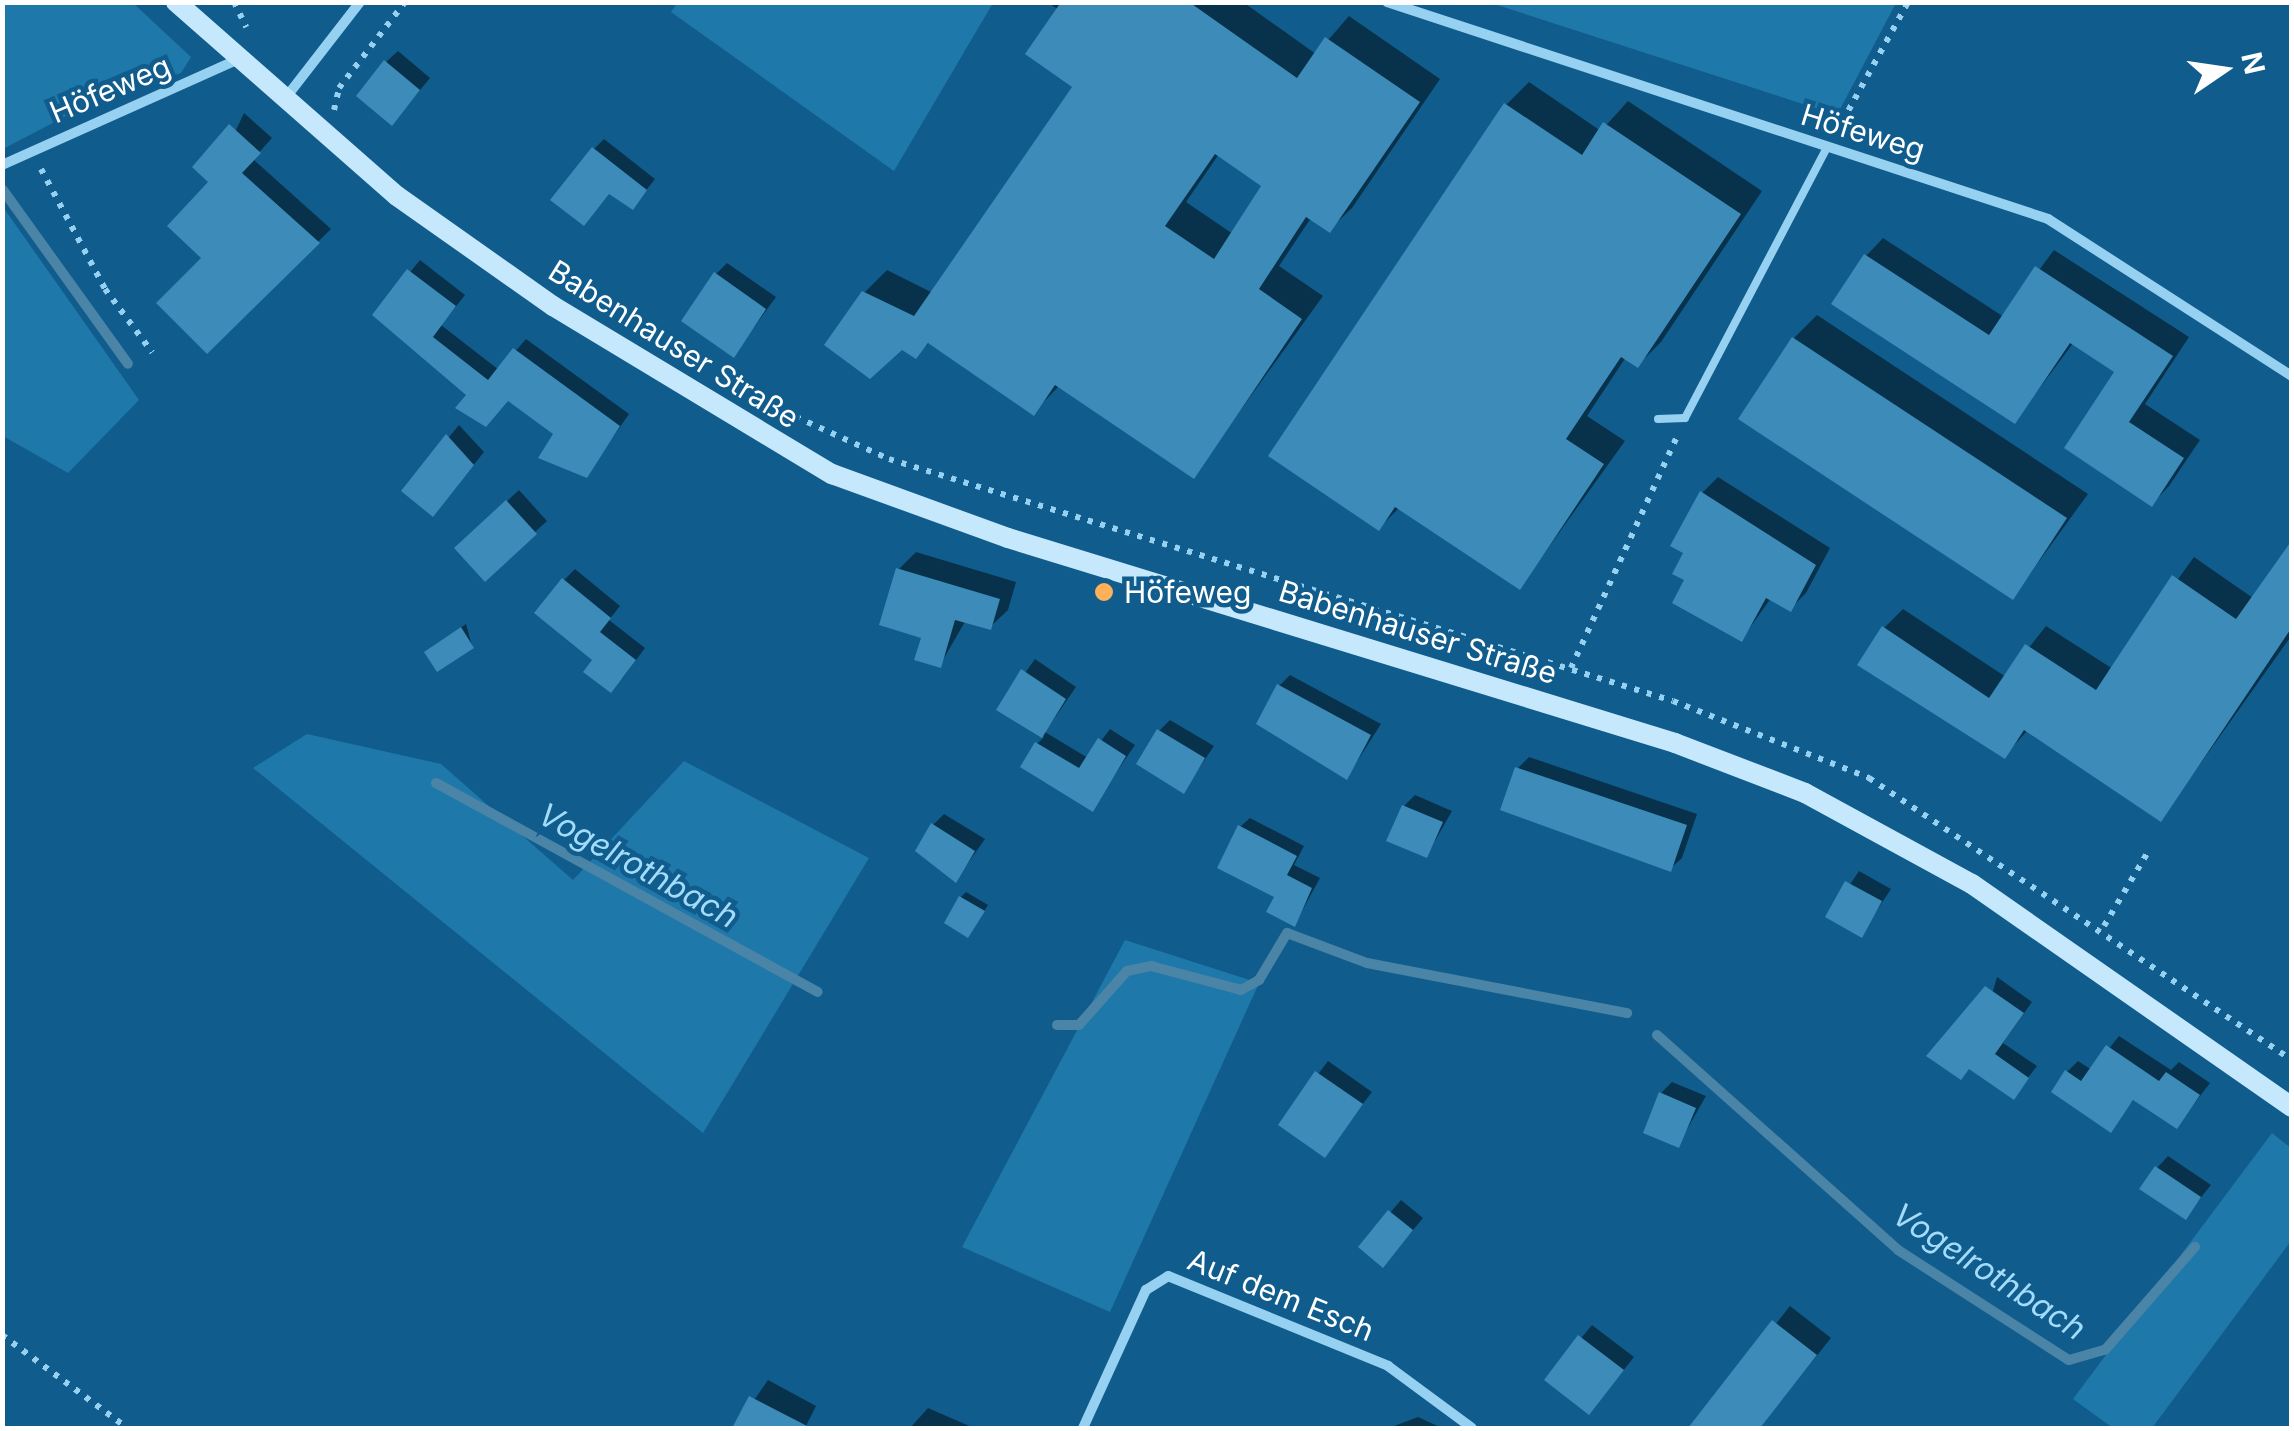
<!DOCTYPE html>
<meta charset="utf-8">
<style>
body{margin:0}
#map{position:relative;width:2294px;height:1431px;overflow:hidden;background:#105d8d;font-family:Inter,sans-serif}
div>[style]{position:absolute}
.green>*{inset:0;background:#1e78aa}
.shadow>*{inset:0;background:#0007}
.stream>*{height:10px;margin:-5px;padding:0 5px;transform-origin:5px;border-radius:5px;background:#4a84a6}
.building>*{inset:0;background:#3d8bb8}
.path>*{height:6px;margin-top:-3px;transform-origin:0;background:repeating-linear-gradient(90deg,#97d1f2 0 5px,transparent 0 13px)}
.service>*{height:8px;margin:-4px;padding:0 4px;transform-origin:4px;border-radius:4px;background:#97d1f2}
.minor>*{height:10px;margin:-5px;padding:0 5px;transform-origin:5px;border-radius:5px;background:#97d1f2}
.secondary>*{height:20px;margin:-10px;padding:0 10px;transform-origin:10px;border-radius:10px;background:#c6e8fc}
.dots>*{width:28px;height:28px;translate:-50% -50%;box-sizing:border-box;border:5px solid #105d8d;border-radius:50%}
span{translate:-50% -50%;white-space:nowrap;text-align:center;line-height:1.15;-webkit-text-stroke:9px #105d8d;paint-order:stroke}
.street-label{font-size:30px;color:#fff}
.poi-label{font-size:30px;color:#fff}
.left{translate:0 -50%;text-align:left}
.water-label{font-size:32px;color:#a3dbfa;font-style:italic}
.frame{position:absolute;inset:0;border:5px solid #fff;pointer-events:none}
.north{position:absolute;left:2174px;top:20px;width:100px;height:100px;-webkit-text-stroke:8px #105d8d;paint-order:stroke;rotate:77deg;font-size:28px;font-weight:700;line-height:40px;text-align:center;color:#fff}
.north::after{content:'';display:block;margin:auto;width:35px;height:45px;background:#fff;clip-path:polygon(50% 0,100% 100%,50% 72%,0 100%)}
</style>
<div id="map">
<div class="green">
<i style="clip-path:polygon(3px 2px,133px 3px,191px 57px,181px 73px,91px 103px,3px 149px)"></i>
<i style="clip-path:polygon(678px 2px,993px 2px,993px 3px,894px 171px,671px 12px)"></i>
<i style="clip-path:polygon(1491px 3px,1896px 3px,1837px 115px)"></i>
<i style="clip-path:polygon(3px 207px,139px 400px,68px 473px,3px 436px)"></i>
<i style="clip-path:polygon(307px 734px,441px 764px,573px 880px,684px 761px,869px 858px,703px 1133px,253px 768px)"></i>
<i style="clip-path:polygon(1125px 940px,1259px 983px,1110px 1312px,962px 1247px)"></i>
<i style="clip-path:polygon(2272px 1133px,2291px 1148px,2291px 1241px,2152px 1428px,2113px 1428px,2073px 1399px)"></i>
</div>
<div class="shadow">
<i style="clip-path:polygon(evenodd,1047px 2px,1243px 2px,1316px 54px,1349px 16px,1440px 79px,1352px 208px,1329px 230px,1311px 218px,1279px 266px,1323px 296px,1193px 476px,1060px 385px,1033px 413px,930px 342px,916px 356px,864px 293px,887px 270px,933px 293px,1076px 86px,1059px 10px,1047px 2px,1219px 154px,1265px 185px,1233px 234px,1186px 202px,1219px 154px)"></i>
<i style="clip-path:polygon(398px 51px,430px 78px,403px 111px,386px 62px)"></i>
<i style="clip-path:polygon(1529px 82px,1601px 131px,1628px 101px,1762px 191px,1661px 342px,1638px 365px,1626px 357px,1587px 416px,1625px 441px,1520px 587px,1400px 507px,1379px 528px,1506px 105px)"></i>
<i style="clip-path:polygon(244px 113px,272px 138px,253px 159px,331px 229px,207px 351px,212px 181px)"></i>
<i style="clip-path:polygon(604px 139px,655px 179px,633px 207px,594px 149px)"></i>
<i style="clip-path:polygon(1883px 238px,2004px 317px,2054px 250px,2189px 337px,2145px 404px,2200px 440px,2169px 486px,2152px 504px,2067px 448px,2117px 371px,2074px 342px,2015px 421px,1866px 256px)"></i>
<i style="clip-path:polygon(420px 260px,465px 295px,441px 325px,499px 370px,526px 339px,629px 414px,586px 476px,557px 433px,509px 398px,470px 395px,376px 314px)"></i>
<i style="clip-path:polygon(727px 263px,776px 297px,734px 355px,716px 274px)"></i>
<i style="clip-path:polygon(1817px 315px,2088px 494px,2013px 597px,1794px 338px)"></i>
<i style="clip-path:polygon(459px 425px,484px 452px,444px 502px,405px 490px)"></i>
<i style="clip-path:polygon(1718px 477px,1830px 548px,1806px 593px,1790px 609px,1771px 598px,1742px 639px,1687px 579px,1702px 493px)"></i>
<i style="clip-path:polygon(519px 490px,547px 521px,485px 578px,469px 537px)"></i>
<i style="clip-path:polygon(2292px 544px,2292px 635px,2161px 819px,2028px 730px,2004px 756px,1884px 628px,1903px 609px,2006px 677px,2046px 626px,2113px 669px,2194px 557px,2253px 598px)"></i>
<i style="clip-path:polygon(916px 552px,1016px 582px,1008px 610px,990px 627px,966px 620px,940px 665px,898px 570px)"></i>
<i style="clip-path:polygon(575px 569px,620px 606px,609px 620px,645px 648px,622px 679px,596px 660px,564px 580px)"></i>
<i style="clip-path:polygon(466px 624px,472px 646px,432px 647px)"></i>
<i style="clip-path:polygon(1035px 659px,1076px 687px,1045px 732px,1088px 758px,1110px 729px,1135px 745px,1092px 808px,1037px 744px,1044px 737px,999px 709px)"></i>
<i style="clip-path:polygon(1290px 675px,1381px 724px,1347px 777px,1279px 686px)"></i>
<i style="clip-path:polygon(1170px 720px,1214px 746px,1184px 790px,1159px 731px)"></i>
<i style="clip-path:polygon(1529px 757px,1697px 814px,1682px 858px,1670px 869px,1517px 769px)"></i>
<i style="clip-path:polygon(1415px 795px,1452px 811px,1427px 855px,1404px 806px)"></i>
<i style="clip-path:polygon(944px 814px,985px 839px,956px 880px,933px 825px)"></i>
<i style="clip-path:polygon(1250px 818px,1304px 846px,1294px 865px,1320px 878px,1295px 924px,1240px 827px)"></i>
<i style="clip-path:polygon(1859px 871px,1891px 889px,1861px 934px,1829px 916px)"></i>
<i style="clip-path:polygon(966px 892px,988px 905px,973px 929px,961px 897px)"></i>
<i style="clip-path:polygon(1997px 977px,2032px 1002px,2003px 1043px,2037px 1066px,2014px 1096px,1971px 1067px)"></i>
<i style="clip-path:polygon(2119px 1036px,2171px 1070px,2179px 1062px,2210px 1083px,2177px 1126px,2135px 1098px,2110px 1130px,2067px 1072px,2078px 1061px,2092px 1070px)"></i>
<i style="clip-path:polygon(1328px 1061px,1372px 1092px,1324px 1155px,1281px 1124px)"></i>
<i style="clip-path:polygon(1672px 1082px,1706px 1096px,1678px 1145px,1661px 1093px)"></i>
<i style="clip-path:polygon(2168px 1156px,2211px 1185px,2185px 1217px,2157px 1168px)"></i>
<i style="clip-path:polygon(1401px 1200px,1423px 1218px,1394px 1253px,1361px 1247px)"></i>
<i style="clip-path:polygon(1790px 1306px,1831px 1338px,1759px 1428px,1694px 1428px)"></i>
<i style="clip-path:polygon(1592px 1325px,1634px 1357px,1600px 1400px,1547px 1379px)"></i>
<i style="clip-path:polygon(768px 1380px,816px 1406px,805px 1428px,735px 1428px)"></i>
<i style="clip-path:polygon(928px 1408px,974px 1428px,910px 1428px)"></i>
<i style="clip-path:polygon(1418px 1417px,1442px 1428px,1389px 1428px)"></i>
</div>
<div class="stream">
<i style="left:3px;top:190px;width:214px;rotate:54.3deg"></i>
<i style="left:436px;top:783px;width:435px;rotate:28.7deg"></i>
<i style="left:1057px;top:1025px;width:22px"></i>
<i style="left:1079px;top:1025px;width:72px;rotate:-48.4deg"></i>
<i style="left:1127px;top:971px;width:25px;rotate:-12deg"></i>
<i style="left:1151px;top:966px;width:93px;rotate:14.9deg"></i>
<i style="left:1241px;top:990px;width:21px;rotate:-29deg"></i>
<i style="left:1259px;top:980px;width:55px;rotate:-59.2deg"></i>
<i style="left:1287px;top:933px;width:85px;rotate:20.6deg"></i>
<i style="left:1367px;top:963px;width:265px;rotate:10.9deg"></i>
<i style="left:1657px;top:1035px;width:323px;rotate:41.7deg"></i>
<i style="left:1898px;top:1250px;width:203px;rotate:32.8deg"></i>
<i style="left:2069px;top:1360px;width:37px;rotate:-16deg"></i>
<i style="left:2105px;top:1350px;width:137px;rotate:-48.9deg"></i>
</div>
<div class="building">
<i style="clip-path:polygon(evenodd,1061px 2px,1189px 2px,1297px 78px,1325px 37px,1420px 102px,1330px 233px,1306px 217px,1259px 289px,1302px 319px,1194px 479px,1055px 385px,1034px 416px,928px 343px,916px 359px,902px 350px,870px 379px,824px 345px,862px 291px,914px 316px,1072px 87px,1025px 54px,1061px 2px,1215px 154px,1261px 186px,1214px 259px,1165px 226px,1215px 154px)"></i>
<i style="clip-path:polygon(384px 60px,420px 90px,392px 126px,356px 96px)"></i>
<i style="clip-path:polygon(1504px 103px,1582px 155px,1603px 122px,1741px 214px,1638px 368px,1621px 357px,1566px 439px,1604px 464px,1520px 590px,1395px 507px,1379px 531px,1268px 456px)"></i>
<i style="clip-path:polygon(229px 124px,261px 153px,242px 173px,320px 243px,207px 354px,156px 303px,201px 258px,167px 226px,208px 182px,192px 167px)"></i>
<i style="clip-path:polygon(592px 147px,647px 190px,633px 210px,609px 194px,584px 226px,550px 200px)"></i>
<i style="clip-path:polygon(1864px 254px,1989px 335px,2035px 266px,2173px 356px,2129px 422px,2184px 458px,2152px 507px,2064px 448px,2114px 372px,2070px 343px,2015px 424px,1831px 304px)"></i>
<i style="clip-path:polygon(407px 269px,456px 306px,433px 337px,488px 380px,513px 348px,620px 426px,587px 478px,538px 458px,553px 434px,508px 401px,486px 427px,455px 408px,466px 395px,372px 315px)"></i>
<i style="clip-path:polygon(714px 272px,766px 309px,734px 358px,681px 321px)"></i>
<i style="clip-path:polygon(1792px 337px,2067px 518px,2013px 600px,1738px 419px)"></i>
<i style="clip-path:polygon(446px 434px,474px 465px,433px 517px,401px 491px)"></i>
<i style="clip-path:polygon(1700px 491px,1816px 565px,1791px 612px,1766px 598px,1742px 642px,1672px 603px,1684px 580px,1672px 574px,1683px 553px,1670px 546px)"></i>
<i style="clip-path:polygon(506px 500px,537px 534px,485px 582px,454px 548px)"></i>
<i style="clip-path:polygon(2292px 540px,2292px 627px,2161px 822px,2024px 730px,2005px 759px,1857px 665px,1882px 626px,1989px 698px,2025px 644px,2096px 690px,2172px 575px,2236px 619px)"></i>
<i style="clip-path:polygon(896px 568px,1000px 599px,991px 630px,955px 620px,941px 668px,914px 660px,921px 638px,879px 625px)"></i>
<i style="clip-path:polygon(562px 578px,611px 618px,600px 632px,636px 660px,611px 693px,583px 672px,592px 660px,534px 613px)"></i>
<i style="clip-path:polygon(461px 627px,474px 648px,437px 672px,424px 652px)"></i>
<i style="clip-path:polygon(1021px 669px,1066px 699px,1042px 738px,996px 710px)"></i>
<i style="clip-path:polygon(1277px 684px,1371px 735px,1347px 780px,1256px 724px)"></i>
<i style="clip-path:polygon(1157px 729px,1205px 758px,1184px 794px,1136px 764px)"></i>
<i style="clip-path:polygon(1098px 738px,1126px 756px,1093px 812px,1020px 767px,1035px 742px,1079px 768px)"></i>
<i style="clip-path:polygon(1515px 767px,1687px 825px,1671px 872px,1500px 810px)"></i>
<i style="clip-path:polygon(1402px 805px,1443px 822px,1427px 858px,1386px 841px)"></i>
<i style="clip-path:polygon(931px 823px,975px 851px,956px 883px,915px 851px)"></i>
<i style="clip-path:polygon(1238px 825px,1297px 856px,1287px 875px,1312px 888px,1295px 927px,1266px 912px,1274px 897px,1217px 868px)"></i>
<i style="clip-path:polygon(1845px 881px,1882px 901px,1862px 938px,1825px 917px)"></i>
<i style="clip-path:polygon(959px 896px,985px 911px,968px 938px,944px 923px)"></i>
<i style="clip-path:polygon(1985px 986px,2024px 1013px,1995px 1054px,2029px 1078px,2014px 1100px,1969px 1069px,1961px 1080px,1926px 1056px)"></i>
<i style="clip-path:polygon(2106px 1045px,2159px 1081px,2166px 1072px,2200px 1095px,2177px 1129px,2133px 1100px,2111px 1133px,2051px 1092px,2065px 1070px,2081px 1081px)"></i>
<i style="clip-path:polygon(1315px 1071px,1363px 1104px,1325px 1158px,1278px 1125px)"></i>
<i style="clip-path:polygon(1659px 1092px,1696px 1108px,1679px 1148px,1643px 1133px)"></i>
<i style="clip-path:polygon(2155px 1166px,2201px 1197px,2186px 1220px,2139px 1189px)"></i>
<i style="clip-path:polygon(1388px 1210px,1413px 1230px,1383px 1268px,1358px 1247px)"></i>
<i style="clip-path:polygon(1772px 1320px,1817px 1355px,1760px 1428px,1688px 1428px)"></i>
<i style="clip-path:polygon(1578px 1335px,1624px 1370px,1589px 1415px,1544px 1380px)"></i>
<i style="clip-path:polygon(749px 1396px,811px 1428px,732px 1428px)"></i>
</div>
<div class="path">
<i style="left:234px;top:2px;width:28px;rotate:64deg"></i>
<i style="left:334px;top:110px;width:23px;rotate:-77deg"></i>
<i style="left:339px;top:88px;width:108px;rotate:-52.5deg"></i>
<i style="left:1836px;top:133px;width:149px;rotate:-61.2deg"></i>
<i style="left:41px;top:169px;width:136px;rotate:61.9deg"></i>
<i style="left:105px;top:289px;width:79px;rotate:53.3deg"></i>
<i style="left:772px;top:406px;width:128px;rotate:24.4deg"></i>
<i style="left:889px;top:459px;width:820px;rotate:17.15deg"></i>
<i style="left:1673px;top:701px;width:211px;rotate:21.4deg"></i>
<i style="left:1869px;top:778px;width:508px;rotate:33.69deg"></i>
<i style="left:1571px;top:668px;width:254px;rotate:-65.4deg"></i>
<i style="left:2104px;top:926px;width:86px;rotate:-59.3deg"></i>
<i style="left:2px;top:1335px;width:156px;rotate:36.6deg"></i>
</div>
<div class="service">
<i style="left:1658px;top:419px;width:27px;rotate:-2deg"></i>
<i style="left:1685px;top:418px;width:305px;rotate:-62.3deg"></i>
</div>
<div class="minor">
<i style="left:1387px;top:2px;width:696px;rotate:18.17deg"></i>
<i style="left:2048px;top:219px;width:290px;rotate:32.8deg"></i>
<i style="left:284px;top:100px;width:124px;rotate:-52.2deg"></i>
<i style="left:2px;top:165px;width:257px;rotate:-24.1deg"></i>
<i style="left:1083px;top:1428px;width:152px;rotate:-65.5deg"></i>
<i style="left:1146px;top:1290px;width:26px;rotate:-32deg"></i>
<i style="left:1168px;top:1276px;width:238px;rotate:22.2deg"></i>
<i style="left:1388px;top:1366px;width:104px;rotate:36.4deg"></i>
</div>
<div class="secondary">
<i style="left:176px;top:2px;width:294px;rotate:41.3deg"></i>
<i style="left:397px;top:196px;width:191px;rotate:35.2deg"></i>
<i style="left:553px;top:306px;width:326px;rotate:31.1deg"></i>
<i style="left:832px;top:474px;width:187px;rotate:20deg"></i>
<i style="left:1008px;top:538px;width:698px;rotate:17.08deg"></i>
<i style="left:1675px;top:743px;width:139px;rotate:21deg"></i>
<i style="left:1805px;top:793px;width:190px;rotate:28.6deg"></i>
<i style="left:1972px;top:884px;width:390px;rotate:34.9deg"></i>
</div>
<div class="dots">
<i style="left:1104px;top:592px;background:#ffb059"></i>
</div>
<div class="street-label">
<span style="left:110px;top:89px;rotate:-23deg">Höfeweg</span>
<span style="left:1863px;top:132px;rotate:17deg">Höfeweg</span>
<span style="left:674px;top:344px;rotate:32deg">Babenhauser Straße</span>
<span style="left:1418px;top:632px;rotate:17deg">Babenhauser Straße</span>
<span style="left:1281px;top:1295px;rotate:22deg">Auf dem Esch</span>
</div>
<div class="poi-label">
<span class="left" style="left:1124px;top:592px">Höfeweg</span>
</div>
<div class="water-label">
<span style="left:638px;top:866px;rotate:29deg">Vogelrothbach</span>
<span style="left:1989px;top:1272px;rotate:33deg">Vogelrothbach</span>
</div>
<div class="frame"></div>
<div class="north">N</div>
</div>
